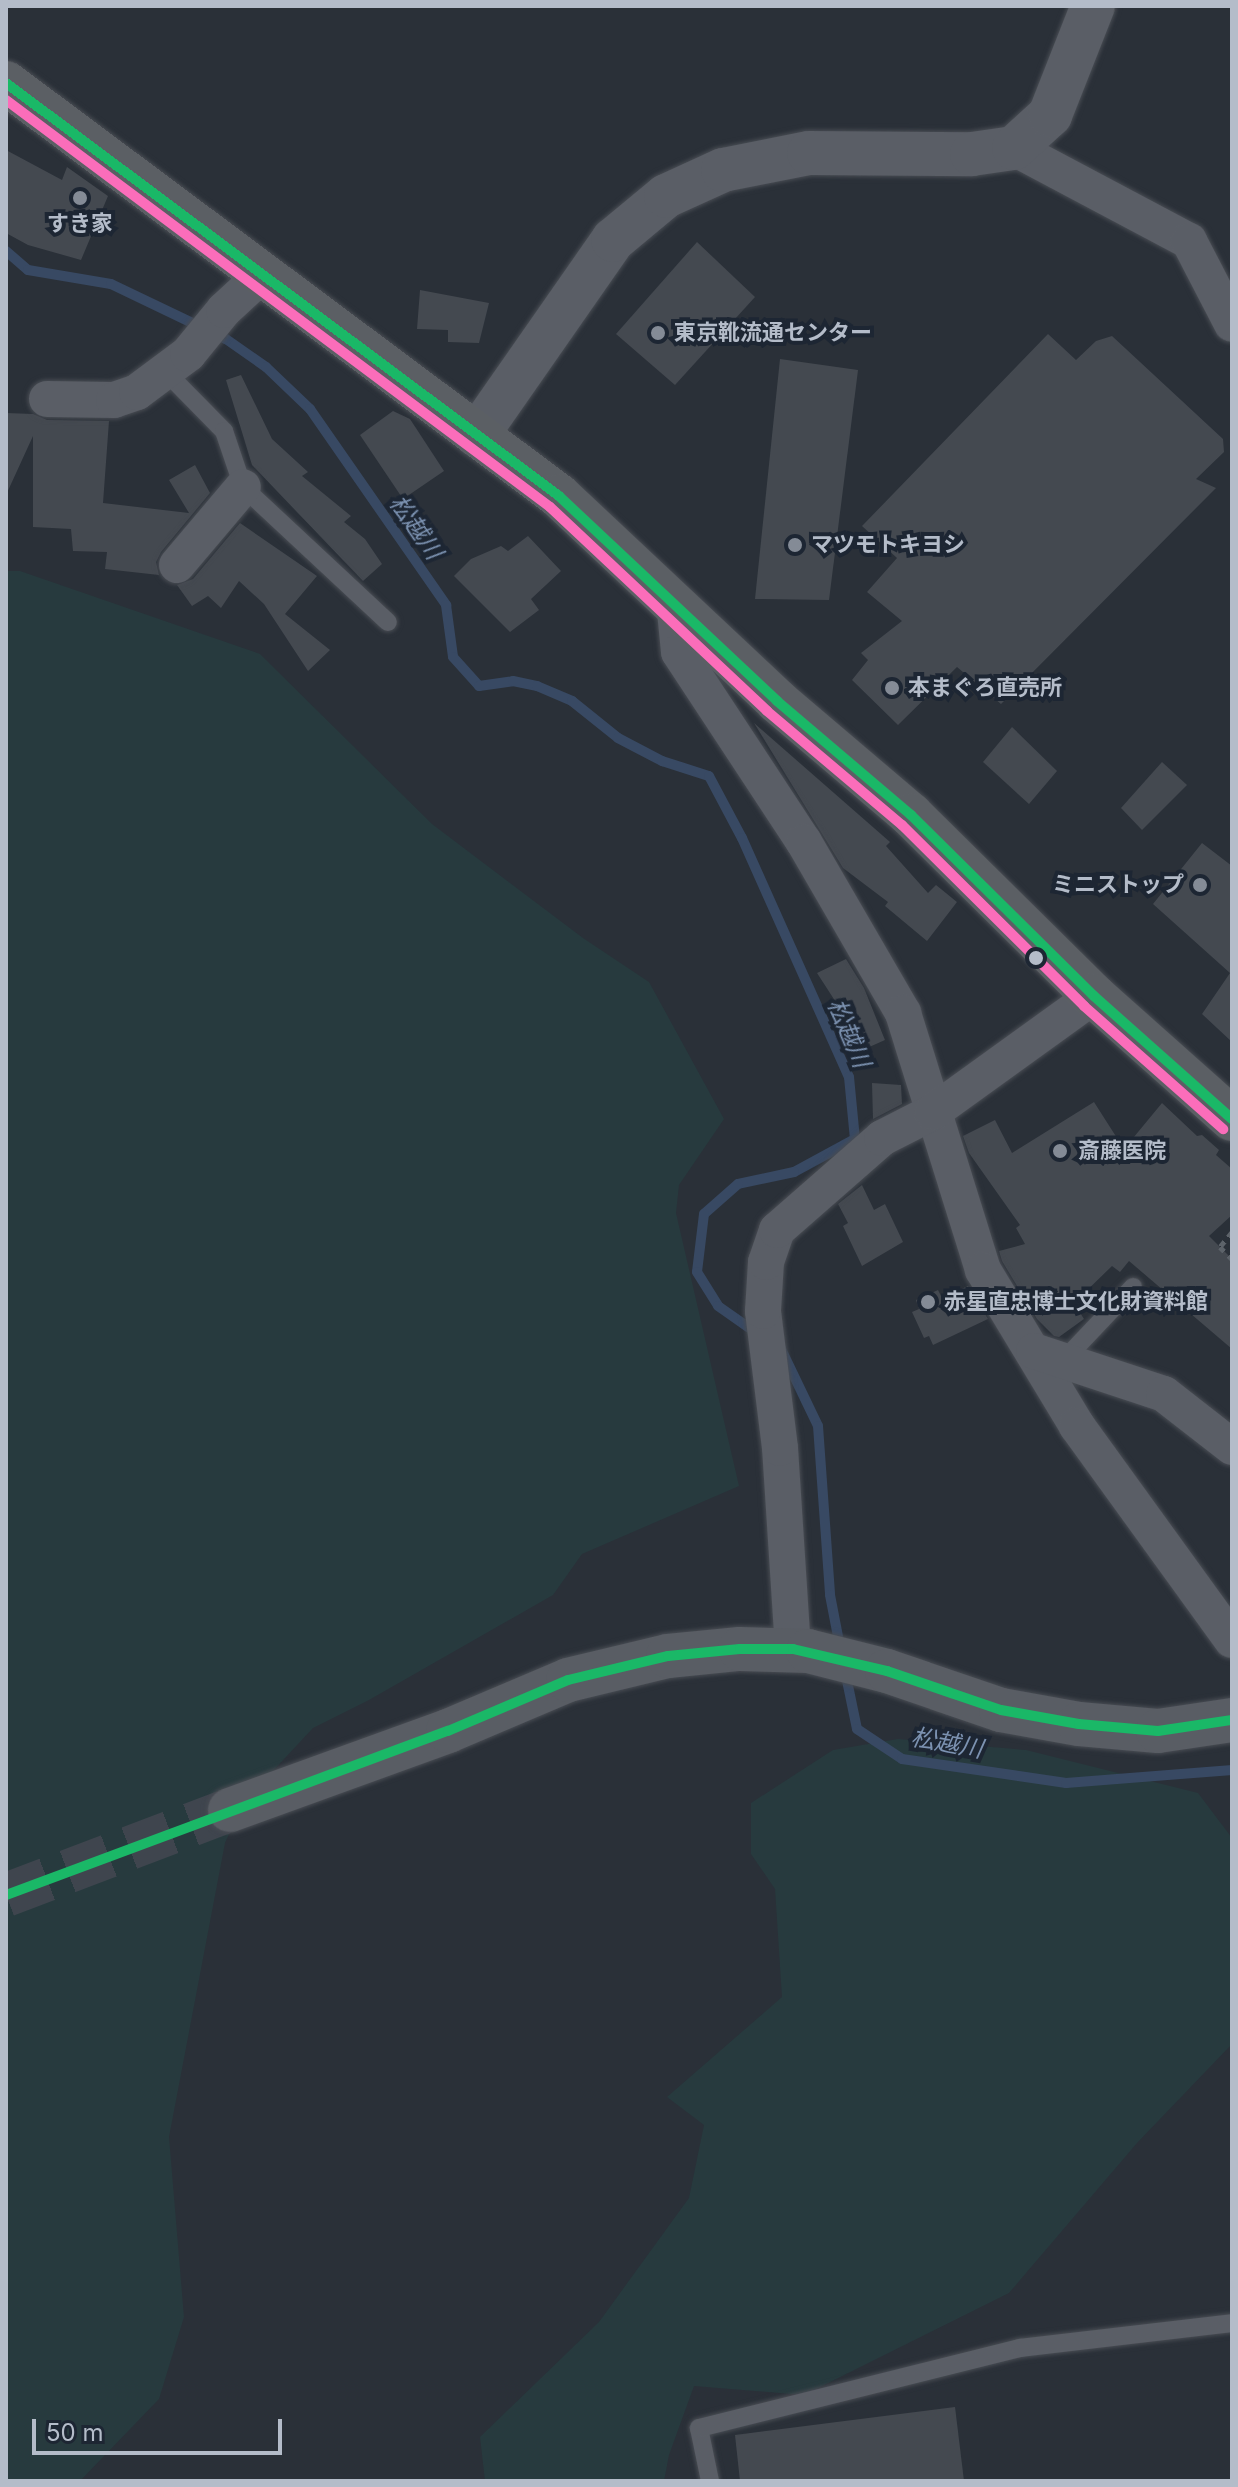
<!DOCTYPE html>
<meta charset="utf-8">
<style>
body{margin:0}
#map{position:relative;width:1238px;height:2487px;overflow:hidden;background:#2a3038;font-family:Inter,"Noto Sans JP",sans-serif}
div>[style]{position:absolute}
.green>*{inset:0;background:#273a3e}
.stream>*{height:10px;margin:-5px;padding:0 5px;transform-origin:5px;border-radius:5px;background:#384963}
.building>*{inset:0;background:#444950}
.secondary-tunnel>*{height:44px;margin-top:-22px;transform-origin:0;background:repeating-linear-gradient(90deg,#3f454e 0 44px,transparent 0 66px)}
.path>*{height:5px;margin-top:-2.5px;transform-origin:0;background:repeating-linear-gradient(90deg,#5d636a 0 6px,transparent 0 12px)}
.roads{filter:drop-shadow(0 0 2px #484c53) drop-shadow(0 0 2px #484c53)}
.service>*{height:18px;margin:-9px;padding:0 9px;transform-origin:9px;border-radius:9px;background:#5a5e66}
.minor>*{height:36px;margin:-18px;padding:0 18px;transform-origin:18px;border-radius:18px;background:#5a5e66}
.tertiary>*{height:44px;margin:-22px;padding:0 22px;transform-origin:22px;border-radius:22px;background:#5a5e66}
.secondary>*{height:44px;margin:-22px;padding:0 22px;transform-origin:22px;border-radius:22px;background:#595d64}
.trunk>*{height:44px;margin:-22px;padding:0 22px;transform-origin:22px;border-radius:22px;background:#5b5f64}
.bus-1>*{height:10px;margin:-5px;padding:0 5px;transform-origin:5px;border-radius:5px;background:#1ab867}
.bus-2>*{height:10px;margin:-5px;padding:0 5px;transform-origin:5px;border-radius:5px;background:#fb6dba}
.dots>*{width:22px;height:22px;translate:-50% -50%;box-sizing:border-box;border:4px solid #1d2633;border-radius:50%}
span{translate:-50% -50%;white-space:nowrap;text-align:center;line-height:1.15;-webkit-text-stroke:8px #1d2633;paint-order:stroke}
.poi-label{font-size:22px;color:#b4bcc9;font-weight:700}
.left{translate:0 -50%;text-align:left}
.right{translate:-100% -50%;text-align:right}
.water-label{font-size:24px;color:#7c92b1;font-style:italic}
.frame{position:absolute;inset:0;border:8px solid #b4bcc9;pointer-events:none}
.scale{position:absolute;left:32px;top:2419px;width:250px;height:36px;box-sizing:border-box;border:4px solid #b4bcc9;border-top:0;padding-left:10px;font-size:24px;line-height:28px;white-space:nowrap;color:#b4bcc9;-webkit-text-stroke:6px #1d2633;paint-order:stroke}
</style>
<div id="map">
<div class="green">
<i style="clip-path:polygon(6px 571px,20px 571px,260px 654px,432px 824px,583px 938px,649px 982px,724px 1119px,679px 1185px,676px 1213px,739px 1486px,582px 1554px,553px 1595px,369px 1700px,313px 1728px,243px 1803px,225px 1843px,169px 2137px,184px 2317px,159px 2399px,80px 2481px,6px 2481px)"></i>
<i style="clip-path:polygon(898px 1739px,1026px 1750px,1198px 1793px,1232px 1838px,1232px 2044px,1137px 2143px,1009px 2293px,804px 2395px,694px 2386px,669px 2455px,664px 2481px,485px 2481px,480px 2437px,599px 2322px,689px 2198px,704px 2125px,667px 2097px,782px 1997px,775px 1889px,751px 1854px,751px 1803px,833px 1750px)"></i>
</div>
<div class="stream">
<i style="left:6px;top:251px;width:29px;rotate:41deg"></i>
<i style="left:28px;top:270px;width:84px;rotate:9.6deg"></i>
<i style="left:111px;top:284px;width:127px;rotate:25.6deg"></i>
<i style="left:226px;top:339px;width:49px;rotate:35deg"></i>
<i style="left:266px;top:367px;width:61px;rotate:43.7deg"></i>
<i style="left:310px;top:409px;width:239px;rotate:55.2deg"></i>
<i style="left:446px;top:605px;width:52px;rotate:82.3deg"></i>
<i style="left:453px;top:657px;width:39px;rotate:48deg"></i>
<i style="left:479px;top:686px;width:34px;rotate:-8deg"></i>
<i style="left:513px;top:681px;width:25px;rotate:12deg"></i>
<i style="left:537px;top:686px;width:38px;rotate:23deg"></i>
<i style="left:572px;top:701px;width:59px;rotate:38.8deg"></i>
<i style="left:618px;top:738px;width:50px;rotate:27.6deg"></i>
<i style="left:662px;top:761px;width:49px;rotate:17.7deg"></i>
<i style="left:709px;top:776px;width:70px;rotate:62deg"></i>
<i style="left:742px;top:838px;width:262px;rotate:65.9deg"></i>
<i style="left:849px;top:1077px;width:62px;rotate:84.5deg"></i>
<i style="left:855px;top:1139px;width:69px;rotate:151.6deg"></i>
<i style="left:794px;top:1172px;width:57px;rotate:167.9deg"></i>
<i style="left:738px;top:1184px;width:45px;rotate:138.6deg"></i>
<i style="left:704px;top:1214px;width:58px;rotate:96.9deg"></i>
<i style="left:697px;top:1272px;width:40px;rotate:58deg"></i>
<i style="left:718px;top:1306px;width:49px;rotate:35deg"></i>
<i style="left:781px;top:1349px;width:85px;rotate:64.3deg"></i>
<i style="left:818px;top:1426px;width:169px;rotate:85.9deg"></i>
<i style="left:830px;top:1595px;width:53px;rotate:79.1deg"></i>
<i style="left:845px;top:1671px;width:59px;rotate:78.3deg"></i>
<i style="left:857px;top:1729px;width:54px;rotate:33.7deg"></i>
<i style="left:902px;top:1759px;width:166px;rotate:8.3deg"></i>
<i style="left:1066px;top:1783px;width:167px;rotate:-4.5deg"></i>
</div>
<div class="building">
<i style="clip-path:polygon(6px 150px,62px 180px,67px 167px,108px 196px,81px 260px,28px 245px,6px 233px)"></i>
<i style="clip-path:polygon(697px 242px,755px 297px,675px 385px,616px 334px)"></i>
<i style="clip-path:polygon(420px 290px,489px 303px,479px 343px,448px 342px,448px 330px,417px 329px)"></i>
<i style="clip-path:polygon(1048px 334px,1076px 360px,1096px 341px,1112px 336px,1223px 439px,1224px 452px,1196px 479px,1216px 488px,1001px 704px,957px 667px,898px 725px,852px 680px,868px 660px,861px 653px,902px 621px,867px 592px,897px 558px,862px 526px)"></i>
<i style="clip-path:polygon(780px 359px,858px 370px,829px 600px,755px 599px)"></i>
<i style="clip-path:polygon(241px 375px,272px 439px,308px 472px,302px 476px,351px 516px,344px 522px,365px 539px,382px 564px,363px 581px,252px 465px,226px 380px)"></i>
<i style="clip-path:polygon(393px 411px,410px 419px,444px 471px,403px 499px,360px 435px)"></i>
<i style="clip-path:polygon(6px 413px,33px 414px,47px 420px,109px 421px,103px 503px,189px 513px,169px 480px,195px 465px,210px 493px,161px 552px,156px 562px,159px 575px,105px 569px,107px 552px,73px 551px,71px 529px,33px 527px,33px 436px,6px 495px)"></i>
<i style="clip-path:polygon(240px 523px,317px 576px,285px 614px,330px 650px,308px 671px,264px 604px,239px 581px,221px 608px,208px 596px,192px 606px,177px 585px,193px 579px)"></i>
<i style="clip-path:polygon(528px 536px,561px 571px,531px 599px,539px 610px,510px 632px,454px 576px,471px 559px,501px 546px,508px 551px)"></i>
<i style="clip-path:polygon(754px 723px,890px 842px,886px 846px,928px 893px,936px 885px,957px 902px,927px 941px,885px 906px,888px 902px,843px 868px)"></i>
<i style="clip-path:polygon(1012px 727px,1057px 771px,1029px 804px,983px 762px)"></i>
<i style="clip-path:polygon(1162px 762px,1187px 785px,1142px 830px,1121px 808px)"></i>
<i style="clip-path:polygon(1202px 843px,1232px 866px,1232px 1042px,1202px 1014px,1230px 973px,1153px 904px)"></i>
<i style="clip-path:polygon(846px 959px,864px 988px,885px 1040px,867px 1048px,855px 1045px,839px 1007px,817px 973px)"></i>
<i style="clip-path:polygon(872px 1083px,901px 1085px,902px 1104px,873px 1119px)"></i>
<i style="clip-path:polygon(1094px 1102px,1124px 1149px,1162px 1103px,1197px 1136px,1202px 1135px,1219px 1150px,1216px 1155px,1232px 1169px,1232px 1215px,1209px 1236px,1232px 1259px,1232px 1349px,1129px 1261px,1120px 1272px,1112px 1266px,1074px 1303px,1084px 1319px,1059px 1337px,1054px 1336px,1037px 1319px,1002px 1261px,999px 1251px,1025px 1244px,1016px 1228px,1020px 1225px,969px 1153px,963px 1136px,995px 1120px,1012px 1153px)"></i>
<i style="clip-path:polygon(862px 1185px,874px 1210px,885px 1204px,903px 1242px,862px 1266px,843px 1226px,848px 1223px,838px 1204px)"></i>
<i style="clip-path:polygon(968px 1286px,988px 1319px,933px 1345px,929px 1336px,924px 1338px,912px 1312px,919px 1309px,916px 1300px,938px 1290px,942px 1298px)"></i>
<i style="clip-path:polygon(955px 2407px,964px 2481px,740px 2481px,735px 2435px)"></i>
</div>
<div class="secondary-tunnel">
<i style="left:6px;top:1895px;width:240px;rotate:-20.8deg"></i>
</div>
<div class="path">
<i style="left:1232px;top:1232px;width:19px;rotate:129deg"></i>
<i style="left:1220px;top:1247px;width:17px;rotate:45deg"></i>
</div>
<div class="roads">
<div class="service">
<i style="left:164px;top:370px;width:86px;rotate:45.5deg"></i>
<i style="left:224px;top:431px;width:59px;rotate:71.3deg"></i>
<i style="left:243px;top:487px;width:198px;rotate:43deg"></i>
<i style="left:1063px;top:1361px;width:102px;rotate:-46.6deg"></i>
<i style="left:710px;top:2481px;width:54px;rotate:-101.7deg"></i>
<i style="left:699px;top:2428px;width:331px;rotate:-14deg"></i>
<i style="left:1020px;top:2348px;width:213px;rotate:-6.7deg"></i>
</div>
<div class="minor">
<i style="left:1014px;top:148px;width:198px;rotate:28deg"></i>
<i style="left:1189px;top:241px;width:93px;rotate:62.6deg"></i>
<i style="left:47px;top:399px;width:67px;rotate:0.9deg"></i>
<i style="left:114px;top:400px;width:24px;rotate:-19deg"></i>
<i style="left:137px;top:392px;width:64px;rotate:-36.7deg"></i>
<i style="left:188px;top:354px;width:57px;rotate:-50.7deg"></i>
<i style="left:224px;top:310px;width:53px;rotate:-42.7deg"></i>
<i style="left:177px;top:565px;width:102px;rotate:-49.8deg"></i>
<i style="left:674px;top:601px;width:51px;rotate:84.4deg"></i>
<i style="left:679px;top:652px;width:227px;rotate:56.7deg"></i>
<i style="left:804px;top:842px;width:198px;rotate:59.9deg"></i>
<i style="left:903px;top:1013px;width:269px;rotate:72.7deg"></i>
<i style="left:983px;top:1270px;width:182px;rotate:58.9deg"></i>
<i style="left:1077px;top:1426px;width:264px;rotate:54.1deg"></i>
<i style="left:1034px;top:1351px;width:137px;rotate:18.3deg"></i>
<i style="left:1164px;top:1394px;width:86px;rotate:37.9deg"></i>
<i style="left:793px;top:1649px;width:201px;rotate:-93.7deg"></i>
<i style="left:780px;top:1448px;width:138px;rotate:-97.1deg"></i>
<i style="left:763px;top:1311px;width:49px;rotate:-86.5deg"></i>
<i style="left:766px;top:1262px;width:34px;rotate:-71deg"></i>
<i style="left:777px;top:1230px;width:140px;rotate:-41.2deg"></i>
<i style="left:882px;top:1138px;width:57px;rotate:-27deg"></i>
<i style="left:933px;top:1112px;width:198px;rotate:-35.8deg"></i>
</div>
<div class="tertiary">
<i style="left:477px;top:435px;width:238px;rotate:-55.1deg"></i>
<i style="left:613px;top:240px;width:69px;rotate:-39.7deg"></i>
<i style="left:666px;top:196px;width:63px;rotate:-24.5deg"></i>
<i style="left:723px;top:170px;width:88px;rotate:-11.2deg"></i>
<i style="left:809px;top:153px;width:163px;rotate:0.4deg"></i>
<i style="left:972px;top:154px;width:42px;rotate:-8.1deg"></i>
<i style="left:1014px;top:148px;width:49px;rotate:-42.5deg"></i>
<i style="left:1050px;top:115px;width:117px;rotate:-68.5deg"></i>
</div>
<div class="secondary">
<i style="left:230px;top:1810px;width:232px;rotate:-19.9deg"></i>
<i style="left:448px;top:1731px;width:130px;rotate:-23deg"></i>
<i style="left:568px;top:1680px;width:103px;rotate:-13.5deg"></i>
<i style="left:668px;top:1656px;width:72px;rotate:-5.6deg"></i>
<i style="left:740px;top:1649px;width:68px;rotate:1.7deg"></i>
<i style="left:808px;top:1651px;width:81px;rotate:14.2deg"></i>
<i style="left:887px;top:1671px;width:120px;rotate:18.9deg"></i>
<i style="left:1001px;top:1710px;width:79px;rotate:10.2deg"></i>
<i style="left:1079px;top:1724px;width:79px;rotate:5.1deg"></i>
<i style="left:1158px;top:1731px;width:75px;rotate:-8.5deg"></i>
</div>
<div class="trunk">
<i style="left:6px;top:83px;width:690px;rotate:36.75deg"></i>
<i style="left:559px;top:496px;width:299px;rotate:43.2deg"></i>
<i style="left:777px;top:701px;width:176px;rotate:40.4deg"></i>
<i style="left:911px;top:815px;width:257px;rotate:44.7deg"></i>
<i style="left:1094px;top:996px;width:185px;rotate:41.7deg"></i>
</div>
</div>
<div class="bus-1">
<i style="left:6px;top:83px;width:690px;rotate:36.75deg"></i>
<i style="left:559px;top:496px;width:299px;rotate:43.2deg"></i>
<i style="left:777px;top:701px;width:176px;rotate:40.4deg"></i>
<i style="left:911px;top:815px;width:257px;rotate:44.7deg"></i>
<i style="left:1094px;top:996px;width:185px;rotate:41.7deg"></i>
<i style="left:6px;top:1895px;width:471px;rotate:-20.4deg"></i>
<i style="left:448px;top:1731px;width:130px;rotate:-23deg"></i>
<i style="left:568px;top:1680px;width:103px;rotate:-13.5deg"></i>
<i style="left:668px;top:1656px;width:72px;rotate:-5.6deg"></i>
<i style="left:740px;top:1649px;width:53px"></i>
<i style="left:793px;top:1649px;width:97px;rotate:13.2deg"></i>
<i style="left:887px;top:1671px;width:120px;rotate:18.9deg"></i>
<i style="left:1001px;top:1710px;width:79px;rotate:10.2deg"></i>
<i style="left:1079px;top:1724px;width:79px;rotate:5.1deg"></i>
<i style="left:1158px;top:1731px;width:75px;rotate:-8.5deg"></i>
</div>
<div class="bus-2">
<i style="left:6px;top:100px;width:679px;rotate:36.8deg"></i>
<i style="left:550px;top:507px;width:298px;rotate:43.2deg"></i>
<i style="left:767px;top:711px;width:177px;rotate:40.2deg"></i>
<i style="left:902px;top:825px;width:257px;rotate:44.8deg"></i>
<i style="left:1084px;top:1006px;width:186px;rotate:41.5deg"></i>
</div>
<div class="dots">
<i style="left:80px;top:198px;background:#848b96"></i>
<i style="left:658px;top:333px;background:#848b96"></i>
<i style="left:795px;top:545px;background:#848b96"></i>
<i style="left:892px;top:688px;background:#848b96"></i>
<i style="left:1200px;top:885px;background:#848b96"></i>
<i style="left:1036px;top:958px;background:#b4bcc9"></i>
<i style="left:1060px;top:1151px;background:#848b96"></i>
<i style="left:928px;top:1302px;background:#848b96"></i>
</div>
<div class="poi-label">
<span style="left:80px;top:224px">すき家</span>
<span class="left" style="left:674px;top:333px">東京靴流通センター</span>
<span class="left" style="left:811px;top:545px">マツモトキヨシ</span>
<span class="left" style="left:908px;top:688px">本まぐろ直売所</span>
<span class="right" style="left:1184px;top:885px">ミニストップ</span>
<span class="left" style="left:1078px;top:1151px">斎藤医院</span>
<span class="left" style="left:944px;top:1302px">赤星直忠博士文化財資料館</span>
</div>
<div class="water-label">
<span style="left:416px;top:527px;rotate:55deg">松越川</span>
<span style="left:849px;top:1033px;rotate:67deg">松越川</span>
<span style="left:947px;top:1743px;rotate:10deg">松越川</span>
</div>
<div class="frame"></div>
<div class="scale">50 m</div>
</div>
